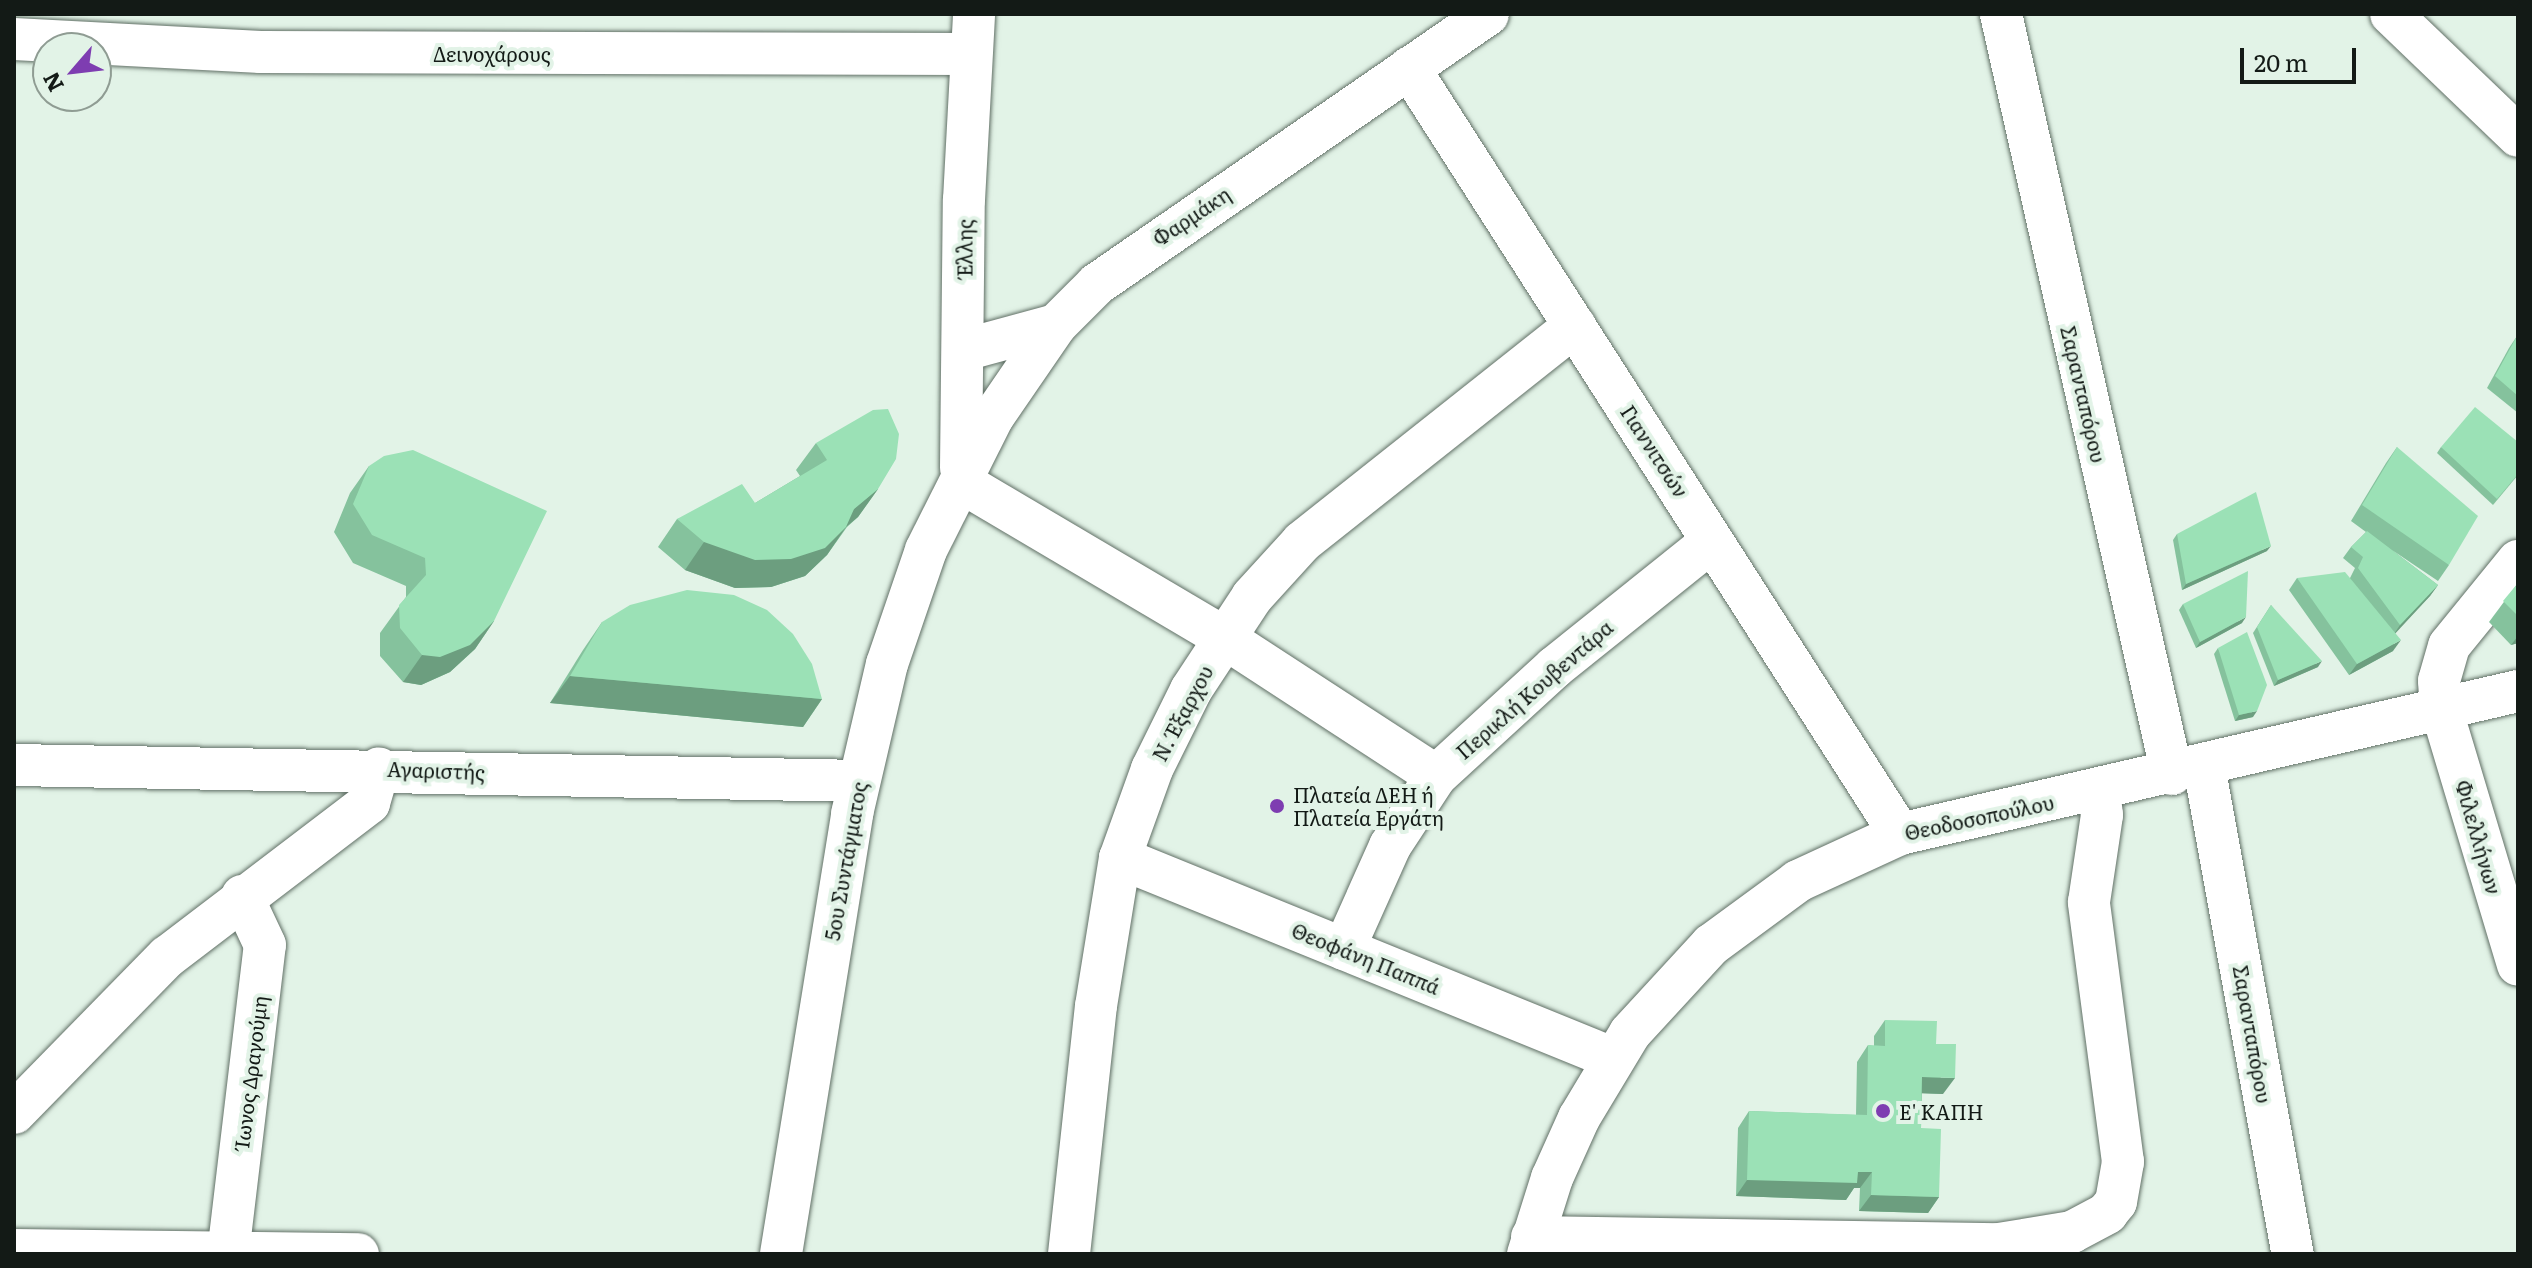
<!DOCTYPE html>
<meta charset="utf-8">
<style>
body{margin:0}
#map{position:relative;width:2532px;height:1268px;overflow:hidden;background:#e2f3e7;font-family:Literata,serif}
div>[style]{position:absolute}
.roads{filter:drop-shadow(0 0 2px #617066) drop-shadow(0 0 2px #617066)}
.minor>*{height:42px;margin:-21px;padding:0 21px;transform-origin:21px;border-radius:21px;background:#fff}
.wall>*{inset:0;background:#85c29d}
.shaded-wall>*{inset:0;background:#6c9e7f}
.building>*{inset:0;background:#9be1b6}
.dots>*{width:22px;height:22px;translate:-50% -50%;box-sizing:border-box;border:4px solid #e2f3e7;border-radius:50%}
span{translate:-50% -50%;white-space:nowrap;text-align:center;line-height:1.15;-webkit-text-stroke:8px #e2f3e7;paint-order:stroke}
.street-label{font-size:20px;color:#131a16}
.poi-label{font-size:20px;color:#131a16}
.left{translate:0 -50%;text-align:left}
.frame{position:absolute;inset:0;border:16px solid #131a16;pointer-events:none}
.north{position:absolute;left:32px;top:32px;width:80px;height:80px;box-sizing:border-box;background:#e2f3e7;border:2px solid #8f9c93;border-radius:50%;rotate:242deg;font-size:22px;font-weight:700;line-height:32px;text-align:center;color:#131a16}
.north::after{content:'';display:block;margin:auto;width:28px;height:36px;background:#7e3db1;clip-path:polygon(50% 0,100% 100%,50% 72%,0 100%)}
.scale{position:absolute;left:2240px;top:48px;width:116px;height:36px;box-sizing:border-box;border:4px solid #131a16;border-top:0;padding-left:10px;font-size:24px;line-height:28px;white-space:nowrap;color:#131a16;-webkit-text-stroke:6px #e2f3e7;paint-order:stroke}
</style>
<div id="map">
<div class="roads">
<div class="minor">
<i style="left:2001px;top:14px;width:779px;rotate:77.32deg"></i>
<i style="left:2391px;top:14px;width:176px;rotate:43.8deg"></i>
<i style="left:14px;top:39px;width:247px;rotate:3deg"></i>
<i style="left:261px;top:52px;width:710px;rotate:0.16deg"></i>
<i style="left:1409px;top:68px;width:910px;rotate:57.34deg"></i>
<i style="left:964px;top:350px;width:95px;rotate:-15.2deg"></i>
<i style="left:961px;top:468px;width:268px;rotate:-89.4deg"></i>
<i style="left:964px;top:200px;width:186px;rotate:-86.9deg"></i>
<i style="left:961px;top:482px;width:304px;rotate:30.6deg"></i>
<i style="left:1223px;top:637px;width:254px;rotate:33.1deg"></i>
<i style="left:2518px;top:561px;width:109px;rotate:129.1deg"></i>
<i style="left:2449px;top:646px;width:36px;rotate:106deg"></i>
<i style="left:2439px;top:681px;width:27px;rotate:86deg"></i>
<i style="left:2441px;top:708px;width:268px;rotate:73.3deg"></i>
<i style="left:14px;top:765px;width:845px;rotate:1.08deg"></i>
<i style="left:2204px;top:766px;width:496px;rotate:79.7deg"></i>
<i style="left:1120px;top:858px;width:531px;rotate:22.12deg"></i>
<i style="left:1344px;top:949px;width:113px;rotate:-65.9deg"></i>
<i style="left:1390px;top:846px;width:84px;rotate:-56.7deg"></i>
<i style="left:1436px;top:776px;width:161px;rotate:-42.5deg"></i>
<i style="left:1555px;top:667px;width:201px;rotate:-38.7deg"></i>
<i style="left:14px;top:1113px;width:219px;rotate:-45.6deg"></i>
<i style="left:167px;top:957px;width:254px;rotate:-37.3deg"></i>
<i style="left:369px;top:803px;width:36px;rotate:-74deg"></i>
<i style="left:1532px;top:1237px;width:467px;rotate:0.9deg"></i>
<i style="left:1999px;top:1244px;width:74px;rotate:-9.3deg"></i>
<i style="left:2072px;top:1232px;width:40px;rotate:-28deg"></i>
<i style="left:2107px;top:1213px;width:14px;rotate:-51deg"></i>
<i style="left:2116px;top:1202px;width:41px;rotate:-80.1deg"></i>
<i style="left:2123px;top:1162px;width:262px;rotate:-97.5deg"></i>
<i style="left:2089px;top:902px;width:88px;rotate:-81.5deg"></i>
<i style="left:2102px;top:815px;width:24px;rotate:-97deg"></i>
<i style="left:14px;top:1250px;width:344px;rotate:0.7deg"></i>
<i style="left:228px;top:1254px;width:311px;rotate:-83.2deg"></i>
<i style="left:265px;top:945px;width:54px;rotate:-115.1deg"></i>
<i style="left:781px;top:1254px;width:446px;rotate:-80.8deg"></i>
<i style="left:852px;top:814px;width:154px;rotate:-76.9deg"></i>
<i style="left:887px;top:664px;width:120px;rotate:-71.1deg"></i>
<i style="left:926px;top:550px;width:149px;rotate:-63.3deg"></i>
<i style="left:993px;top:417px;width:112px;rotate:-55.6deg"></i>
<i style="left:1056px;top:325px;width:58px;rotate:-45deg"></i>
<i style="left:1097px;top:284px;width:475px;rotate:-34.6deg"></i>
<i style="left:1069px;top:1254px;width:249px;rotate:-83.8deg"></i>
<i style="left:1096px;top:1006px;width:150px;rotate:-80.8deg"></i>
<i style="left:1120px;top:858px;width:95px;rotate:-70.2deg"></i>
<i style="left:1152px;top:769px;width:88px;rotate:-63.7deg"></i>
<i style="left:1191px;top:690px;width:111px;rotate:-56.7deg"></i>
<i style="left:1252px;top:597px;width:74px;rotate:-47.7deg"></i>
<i style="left:1302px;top:542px;width:348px;rotate:-38.4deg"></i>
<i style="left:1528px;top:1254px;width:80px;rotate:-72.5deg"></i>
<i style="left:1552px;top:1178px;width:66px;rotate:-65.8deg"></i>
<i style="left:1579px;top:1118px;width:99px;rotate:-59deg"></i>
<i style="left:1630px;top:1033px;width:120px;rotate:-47.4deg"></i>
<i style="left:1711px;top:945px;width:108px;rotate:-36.3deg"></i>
<i style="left:1798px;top:881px;width:112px;rotate:-24.7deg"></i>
<i style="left:1900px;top:834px;width:634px;rotate:-13.03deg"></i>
</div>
</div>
<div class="wall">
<i style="clip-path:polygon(2517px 336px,2518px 337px,2518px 413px,2487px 388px,2509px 348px)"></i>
<i style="clip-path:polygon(816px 443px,878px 489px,858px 517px,847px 527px,827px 555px,805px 576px,771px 587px,735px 588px,685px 570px,658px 547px,677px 519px,755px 503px,800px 476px,796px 470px)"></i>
<i style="clip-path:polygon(2397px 447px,2449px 565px,2438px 581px,2392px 550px,2438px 585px,2430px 596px,2395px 633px,2393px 651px,2349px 675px,2289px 590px,2297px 578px,2350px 578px,2355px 568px,2343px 558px,2351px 547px,2366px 532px,2351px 521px,2386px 463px)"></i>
<i style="clip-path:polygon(2441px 447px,2518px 475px,2493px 505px,2437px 453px)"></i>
<i style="clip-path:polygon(369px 466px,494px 621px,475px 649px,450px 672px,421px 685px,403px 682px,380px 656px,380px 633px,406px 597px,406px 586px,353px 563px,334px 532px,350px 493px)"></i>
<i style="clip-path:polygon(2177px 534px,2267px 551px,2182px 590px,2173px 540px)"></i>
<i style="clip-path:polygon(2518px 583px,2518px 643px,2511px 645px,2489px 622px)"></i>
<i style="clip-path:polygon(2183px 604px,2242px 623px,2196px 648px,2179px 610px)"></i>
<i style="clip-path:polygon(2271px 605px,2318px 667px,2274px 686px,2253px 633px)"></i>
<i style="clip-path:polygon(602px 622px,822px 699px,803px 727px,550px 703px,583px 650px)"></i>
<i style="clip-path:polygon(2218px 648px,2253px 717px,2235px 721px,2214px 654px)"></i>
<i style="clip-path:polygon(1885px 1020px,1936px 1044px,1943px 1094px,1922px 1093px,1921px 1128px,1939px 1197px,1928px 1213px,1859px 1211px,1860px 1188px,1854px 1188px,1846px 1200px,1736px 1196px,1738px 1128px,1749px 1111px,1856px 1115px,1857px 1062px,1868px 1045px,1874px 1046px,1874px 1036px)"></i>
</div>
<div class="shaded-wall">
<i style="clip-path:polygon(878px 489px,858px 517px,834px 537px,854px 509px)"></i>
<i style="clip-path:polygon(846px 527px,827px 555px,805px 576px,771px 587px,735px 588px,685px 570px,704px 542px)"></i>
<i style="clip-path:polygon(2271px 546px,2267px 551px,2182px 590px,2186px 584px)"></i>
<i style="clip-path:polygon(2438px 585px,2430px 596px,2392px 637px,2400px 625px)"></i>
<i style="clip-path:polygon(2246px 617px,2242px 623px,2196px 648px,2200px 642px)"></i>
<i style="clip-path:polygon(494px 621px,475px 649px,450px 672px,421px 685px,403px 682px,422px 655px)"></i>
<i style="clip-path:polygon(2518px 636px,2518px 643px,2511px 645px)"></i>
<i style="clip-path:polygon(2401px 640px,2393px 651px,2349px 675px,2357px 664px)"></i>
<i style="clip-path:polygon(2322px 661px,2318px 667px,2274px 686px,2278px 680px)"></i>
<i style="clip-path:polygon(570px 676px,822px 699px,803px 727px,550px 703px)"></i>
<i style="clip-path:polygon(2257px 711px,2253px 717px,2235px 721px,2239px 715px)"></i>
<i style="clip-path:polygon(1922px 1077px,1955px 1078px,1943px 1094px,1911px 1093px)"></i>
<i style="clip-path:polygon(1858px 1172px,1872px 1172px,1860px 1188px,1854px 1188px,1846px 1200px,1736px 1196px,1747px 1180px)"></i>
<i style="clip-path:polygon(1871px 1195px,1939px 1197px,1928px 1213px,1859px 1211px)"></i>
</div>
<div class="building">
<i style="clip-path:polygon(2517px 336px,2518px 337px,2518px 396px,2495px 376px)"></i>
<i style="clip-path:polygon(2475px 407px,2518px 442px,2518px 474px,2497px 499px,2441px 447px)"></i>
<i style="clip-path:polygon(888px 409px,899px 434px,896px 459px,878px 489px,854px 509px,846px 527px,825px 548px,791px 559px,755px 560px,704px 542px,677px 519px,742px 484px,755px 503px,827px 460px,816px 443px,873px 410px)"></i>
<i style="clip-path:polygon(2397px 447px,2478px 516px,2449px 565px,2362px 505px)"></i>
<i style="clip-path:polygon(413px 450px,547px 511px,494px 621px,470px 645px,440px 657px,422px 655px,400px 628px,399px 605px,426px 575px,425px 558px,372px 535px,353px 504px,369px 466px,384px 456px)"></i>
<i style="clip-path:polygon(2256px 492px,2271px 546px,2186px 584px,2177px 534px)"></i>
<i style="clip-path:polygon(2367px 531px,2438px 585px,2400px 625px,2358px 568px,2363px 557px,2351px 547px)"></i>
<i style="clip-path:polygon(2248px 571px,2246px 617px,2200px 642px,2183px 604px)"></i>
<i style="clip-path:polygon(2345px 572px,2401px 640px,2357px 664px,2297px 578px)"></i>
<i style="clip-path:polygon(2518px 583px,2518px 616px,2503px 601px)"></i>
<i style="clip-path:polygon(687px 590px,734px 595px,767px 610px,793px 634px,812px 664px,822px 699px,570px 676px,602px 622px,630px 605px)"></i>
<i style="clip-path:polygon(2271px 605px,2322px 661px,2278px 680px,2257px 627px)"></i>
<i style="clip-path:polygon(2247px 632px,2267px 685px,2257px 711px,2239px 715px,2218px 648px)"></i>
<i style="clip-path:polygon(1885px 1020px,1937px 1021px,1936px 1044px,1956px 1044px,1955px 1078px,1922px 1077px,1921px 1128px,1941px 1129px,1939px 1197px,1871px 1195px,1872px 1172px,1858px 1172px,1857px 1183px,1747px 1180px,1749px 1111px,1867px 1115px,1868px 1045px,1885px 1046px)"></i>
</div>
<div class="dots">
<i style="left:1277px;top:806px;background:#7e3db1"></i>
<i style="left:1883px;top:1111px;background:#7e3db1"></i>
</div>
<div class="street-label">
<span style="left:492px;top:53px">Δεινοχάρους</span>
<span style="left:1191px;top:216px;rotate:-34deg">Φαρμάκη</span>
<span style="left:964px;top:248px;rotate:-90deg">Έλλης</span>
<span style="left:2084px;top:394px;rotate:77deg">Σαρανταπόρου</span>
<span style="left:1655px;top:451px;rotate:57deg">Γιαννιτσών</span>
<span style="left:1534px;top:689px;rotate:-41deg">Περικλή Κουβεντάρα</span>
<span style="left:1182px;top:713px;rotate:-62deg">Ν. Έξαρχου</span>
<span style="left:436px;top:770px;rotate:2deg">Αγαριστής</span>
<span style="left:1979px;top:817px;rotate:-12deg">Θεοδοσοπούλου</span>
<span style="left:2479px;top:837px;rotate:74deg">Φιλελλήνων</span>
<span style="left:845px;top:861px;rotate:-80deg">5ου Συντάγματος</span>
<span style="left:1366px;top:958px;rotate:22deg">Θεοφάνη Παππά</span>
<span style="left:2253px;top:1034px;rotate:80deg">Σαρανταπόρου</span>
<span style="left:250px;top:1072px;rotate:-83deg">Ίωνος Δραγούμη</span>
</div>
<div class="poi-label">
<span class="left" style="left:1293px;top:806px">Πλατεία ΔΕΗ ή<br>Πλατεία Εργάτη</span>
<span class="left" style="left:1899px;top:1111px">Ε' ΚΑΠΗ</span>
</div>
<div class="frame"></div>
<div class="north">N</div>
<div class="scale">20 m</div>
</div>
